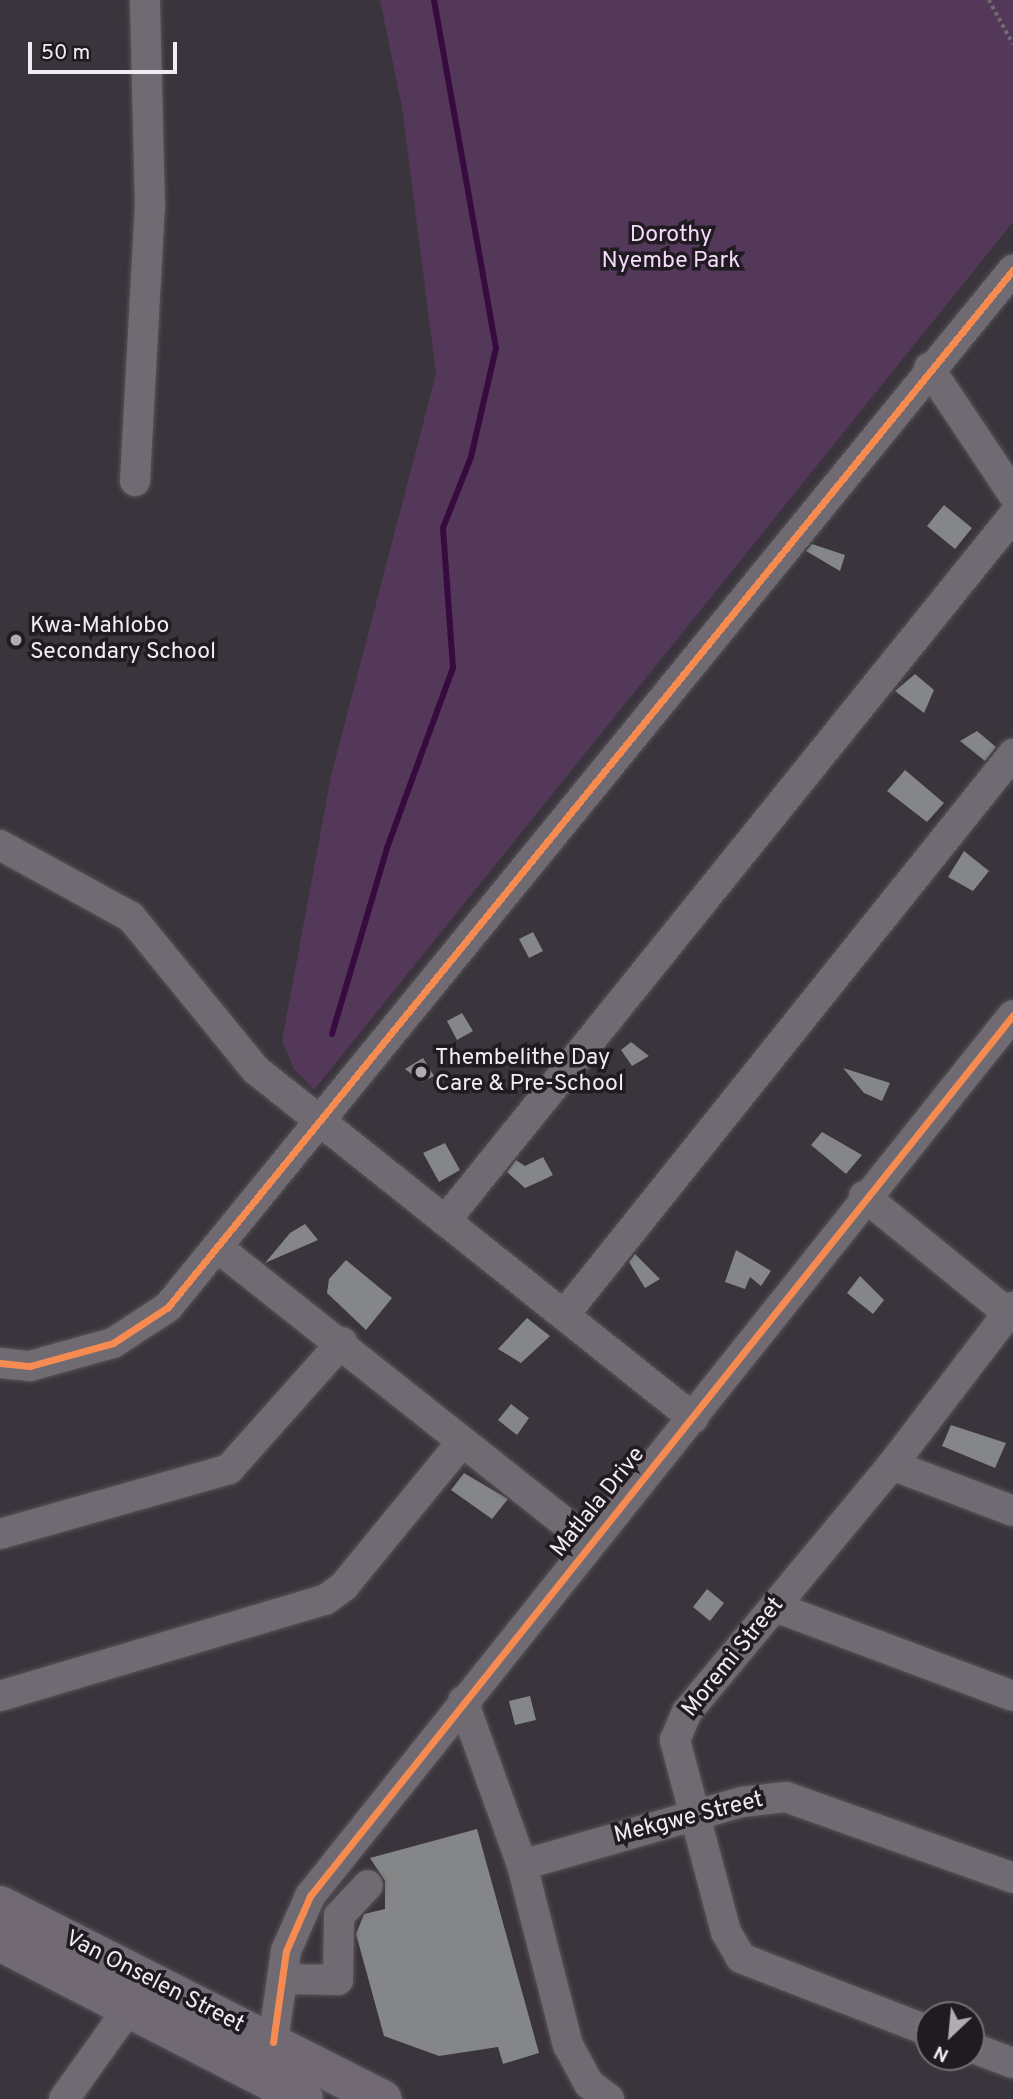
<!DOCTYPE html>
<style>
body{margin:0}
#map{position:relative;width:1013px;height:2099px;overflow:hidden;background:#3a343c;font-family:Overpass,sans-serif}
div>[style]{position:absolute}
.green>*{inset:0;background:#543859}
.stream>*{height:6px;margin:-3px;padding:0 3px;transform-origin:3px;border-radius:3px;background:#370b3f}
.building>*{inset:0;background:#848687}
.path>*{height:3.5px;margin-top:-1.75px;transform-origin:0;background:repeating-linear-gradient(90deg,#706b71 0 3.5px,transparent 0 7px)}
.roads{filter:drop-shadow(0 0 2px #585259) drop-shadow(0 0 2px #585259)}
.minor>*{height:30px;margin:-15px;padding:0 15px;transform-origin:15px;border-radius:15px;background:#706b72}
.major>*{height:38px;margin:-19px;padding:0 19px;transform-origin:19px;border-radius:19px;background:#716973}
.cycleway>*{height:7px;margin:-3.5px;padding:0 3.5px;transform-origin:3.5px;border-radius:3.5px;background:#f68b52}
.dots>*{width:19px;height:19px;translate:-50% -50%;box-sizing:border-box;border:4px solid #201b21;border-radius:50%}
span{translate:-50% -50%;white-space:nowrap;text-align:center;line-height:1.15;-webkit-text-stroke:7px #201b21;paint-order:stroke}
.park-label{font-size:23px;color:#f6d9fb}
.poi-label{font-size:23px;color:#f3ebf4}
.left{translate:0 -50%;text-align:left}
.street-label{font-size:23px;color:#f3ebf4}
.north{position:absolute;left:915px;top:2001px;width:70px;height:70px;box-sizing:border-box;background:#201b21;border:2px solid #746e75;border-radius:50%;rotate:206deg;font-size:19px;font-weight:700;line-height:28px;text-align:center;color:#f3ebf4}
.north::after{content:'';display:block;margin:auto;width:24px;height:32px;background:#b2abb4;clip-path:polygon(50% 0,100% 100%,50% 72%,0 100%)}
.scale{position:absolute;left:28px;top:42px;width:149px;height:32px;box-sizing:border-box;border:4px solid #f3ebf4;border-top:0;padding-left:9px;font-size:21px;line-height:24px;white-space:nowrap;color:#f3ebf4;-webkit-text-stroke:5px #201b21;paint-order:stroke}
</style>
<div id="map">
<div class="green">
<i style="clip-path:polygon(380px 0,1013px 0,1013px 222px,314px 1090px,294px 1069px,282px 1041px,331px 776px,436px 374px,402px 107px)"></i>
</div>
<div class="stream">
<i style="left:332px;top:1034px;width:194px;rotate:-73.5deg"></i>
<i style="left:387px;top:848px;width:192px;rotate:-69.9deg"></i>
<i style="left:453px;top:668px;width:140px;rotate:-94.1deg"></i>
<i style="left:443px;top:528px;width:76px;rotate:-68.5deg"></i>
<i style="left:471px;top:457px;width:112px;rotate:-77.1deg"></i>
<i style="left:496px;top:348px;width:353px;rotate:-100.1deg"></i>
</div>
<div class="building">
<i style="clip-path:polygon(944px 505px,972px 528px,955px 549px,927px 526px)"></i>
<i style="clip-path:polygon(812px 544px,845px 555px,840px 571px,806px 551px)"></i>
<i style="clip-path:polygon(915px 674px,934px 690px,924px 713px,895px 691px)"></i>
<i style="clip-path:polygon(977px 731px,996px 747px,985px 761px,960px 741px)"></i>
<i style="clip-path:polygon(905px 770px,944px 803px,927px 822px,887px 791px)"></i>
<i style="clip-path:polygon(964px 851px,989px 871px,973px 891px,948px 877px)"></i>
<i style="clip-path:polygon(533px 932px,543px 951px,529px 958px,519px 939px)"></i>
<i style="clip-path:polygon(462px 1013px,473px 1031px,457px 1040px,447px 1021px)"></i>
<i style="clip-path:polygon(631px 1042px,649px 1056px,632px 1066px,621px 1050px)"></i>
<i style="clip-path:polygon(423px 1058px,434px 1076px,422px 1082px,405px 1069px)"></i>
<i style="clip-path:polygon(843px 1068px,890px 1083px,882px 1101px,864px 1093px)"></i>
<i style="clip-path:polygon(822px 1132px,862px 1155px,846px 1174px,811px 1145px)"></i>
<i style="clip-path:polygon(445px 1143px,460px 1170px,439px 1182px,423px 1153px)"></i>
<i style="clip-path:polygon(543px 1157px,553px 1175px,543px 1180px,525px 1188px,507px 1172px,516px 1160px,525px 1166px)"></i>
<i style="clip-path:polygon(305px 1224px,318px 1240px,265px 1263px,290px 1233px)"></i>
<i style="clip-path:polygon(736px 1250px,771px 1271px,761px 1286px,750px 1277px,745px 1289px,725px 1282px)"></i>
<i style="clip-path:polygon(635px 1254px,660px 1279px,645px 1288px,629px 1262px)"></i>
<i style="clip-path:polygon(346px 1260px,392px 1298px,366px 1330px,327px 1293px,329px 1279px)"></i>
<i style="clip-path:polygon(860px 1276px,884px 1300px,873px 1314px,847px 1293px)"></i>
<i style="clip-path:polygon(527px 1318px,550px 1336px,521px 1363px,498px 1349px)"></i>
<i style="clip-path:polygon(511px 1404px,529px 1418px,517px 1435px,498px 1420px)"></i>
<i style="clip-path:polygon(951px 1425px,1006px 1443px,995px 1468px,942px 1446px)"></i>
<i style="clip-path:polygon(464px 1473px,508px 1499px,492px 1519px,451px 1490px)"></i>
<i style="clip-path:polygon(707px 1589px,724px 1603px,710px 1621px,693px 1607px)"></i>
<i style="clip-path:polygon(530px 1696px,536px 1720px,515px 1725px,509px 1701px)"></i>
<i style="clip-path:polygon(477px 1829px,539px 2053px,503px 2064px,498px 2047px,439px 2056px,384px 2036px,356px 1934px,364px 1914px,385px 1909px,385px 1881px,370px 1858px)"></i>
</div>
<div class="path">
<i style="left:989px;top:0;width:50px;rotate:61.4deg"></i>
</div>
<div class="roads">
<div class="minor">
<i style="left:929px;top:368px;width:151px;rotate:56.3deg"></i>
<i style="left:135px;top:481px;width:273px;rotate:-86.9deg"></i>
<i style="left:150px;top:208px;width:208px;rotate:-91.4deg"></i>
<i style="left:0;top:845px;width:149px;rotate:28.8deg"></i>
<i style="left:131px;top:917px;width:198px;rotate:50.8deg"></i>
<i style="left:256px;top:1070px;width:559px;rotate:38.53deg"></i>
<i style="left:864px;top:1196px;width:192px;rotate:39.1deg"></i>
<i style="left:445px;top:1221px;width:905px;rotate:-51.14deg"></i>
<i style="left:217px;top:1247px;width:477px;rotate:38.4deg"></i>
<i style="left:564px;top:1315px;width:719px;rotate:-51.33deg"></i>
<i style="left:0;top:1363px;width:30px;rotate:6deg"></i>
<i style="left:30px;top:1366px;width:86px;rotate:-15.5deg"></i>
<i style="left:113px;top:1343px;width:66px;rotate:-33.2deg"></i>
<i style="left:168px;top:1307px;width:1338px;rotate:-50.83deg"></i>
<i style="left:892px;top:1465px;width:129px;rotate:20.8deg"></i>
<i style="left:0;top:1534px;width:238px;rotate:-15.8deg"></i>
<i style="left:229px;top:1469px;width:170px;rotate:-48.3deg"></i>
<i style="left:775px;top:1607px;width:254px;rotate:20.5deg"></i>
<i style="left:0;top:1696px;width:339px;rotate:-16.5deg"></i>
<i style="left:325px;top:1600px;width:24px;rotate:-36deg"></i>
<i style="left:344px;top:1586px;width:186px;rotate:-50.7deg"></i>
<i style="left:463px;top:1701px;width:174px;rotate:70.2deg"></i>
<i style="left:522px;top:1865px;width:186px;rotate:75.7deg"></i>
<i style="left:568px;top:2045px;width:44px;rotate:61.7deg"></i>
<i style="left:589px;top:2084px;width:25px;rotate:37deg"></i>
<i style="left:522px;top:1865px;width:229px;rotate:-16deg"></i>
<i style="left:742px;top:1802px;width:44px;rotate:-6.5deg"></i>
<i style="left:786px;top:1797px;width:241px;rotate:19.6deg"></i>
<i style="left:282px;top:1979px;width:56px;rotate:1deg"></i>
<i style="left:338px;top:1980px;width:64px;rotate:-89.1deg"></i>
<i style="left:339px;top:1916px;width:42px;rotate:-46.9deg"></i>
<i style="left:929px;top:2031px;width:202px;rotate:-158.8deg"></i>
<i style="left:741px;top:1958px;width:30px;rotate:-120deg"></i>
<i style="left:726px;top:1932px;width:199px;rotate:-104.9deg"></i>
<i style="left:675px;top:1740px;width:30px;rotate:-67deg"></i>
<i style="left:687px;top:1712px;width:321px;rotate:-50.3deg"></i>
<i style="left:892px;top:1465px;width:199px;rotate:-52.6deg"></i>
<i style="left:273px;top:2042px;width:92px;rotate:-81.9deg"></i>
<i style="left:286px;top:1951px;width:60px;rotate:-66.4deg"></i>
<i style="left:310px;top:1896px;width:1127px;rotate:-51.41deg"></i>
<i style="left:971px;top:2047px;width:45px;rotate:20.9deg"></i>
<i style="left:64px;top:2099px;width:133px;rotate:-54.5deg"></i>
</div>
<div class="major">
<i style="left:0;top:1905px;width:429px;rotate:26.9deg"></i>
<i style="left:0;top:1942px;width:342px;rotate:27.3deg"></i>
</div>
</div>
<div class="cycleway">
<i style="left:0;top:1363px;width:30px;rotate:6deg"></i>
<i style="left:30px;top:1366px;width:86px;rotate:-15.5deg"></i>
<i style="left:113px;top:1343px;width:66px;rotate:-33.2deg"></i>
<i style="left:168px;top:1307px;width:1338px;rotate:-50.83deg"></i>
<i style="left:273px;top:2042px;width:92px;rotate:-81.9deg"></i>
<i style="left:286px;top:1951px;width:60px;rotate:-66.4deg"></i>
<i style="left:310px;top:1896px;width:1127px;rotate:-51.41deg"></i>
</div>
<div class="dots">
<i style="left:16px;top:640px;background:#b2abb4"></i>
<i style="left:421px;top:1072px;background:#b2abb4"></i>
</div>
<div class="park-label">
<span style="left:671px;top:249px">Dorothy<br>Nyembe Park</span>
</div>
<div class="poi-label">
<span class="left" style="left:30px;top:640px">Kwa-Mahlobo<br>Secondary School</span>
<span class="left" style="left:435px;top:1072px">Thembelithe Day<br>Care &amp; Pre-School</span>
</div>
<div class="street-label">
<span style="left:599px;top:1503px;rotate:-51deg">Matlala Drive</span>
<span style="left:734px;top:1658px;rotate:-51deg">Moremi Street</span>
<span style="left:689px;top:1819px;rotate:-14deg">Mekgwe Street</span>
<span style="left:154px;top:1983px;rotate:27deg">Van Onselen Street</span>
</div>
<div class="north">N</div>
<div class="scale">50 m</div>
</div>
